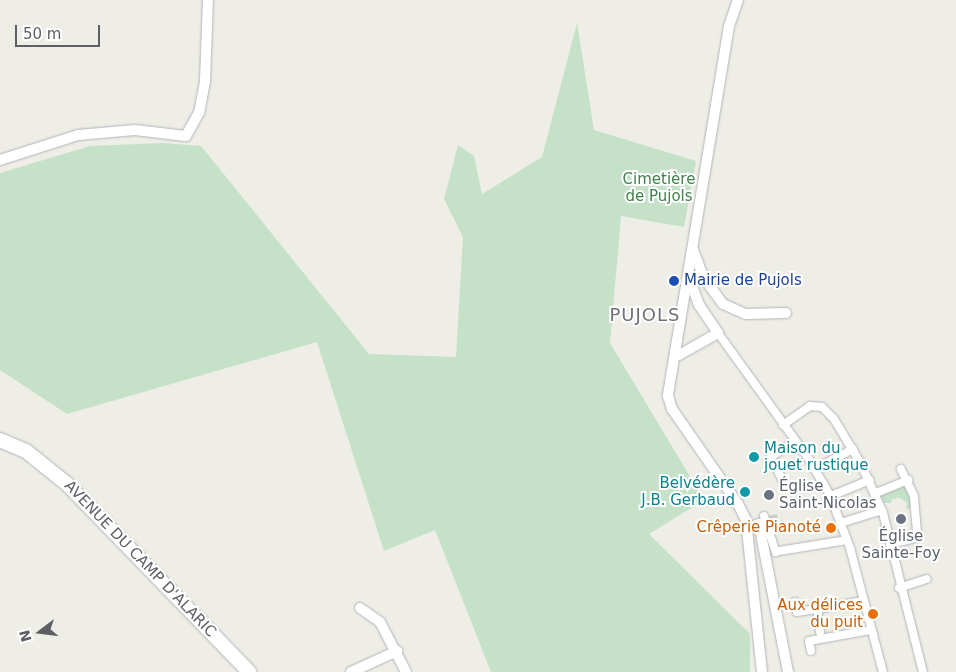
<!DOCTYPE html>
<meta charset="utf-8">
<style>
body{margin:0}
#map{position:relative;width:956px;height:672px;overflow:hidden;background:#eeede6;font-family:"DejaVu Sans",sans-serif}
div>[style]{position:absolute}
.green>*{inset:0;background:#c5e2c8}
.pedestrian-tunnel>*{height:8px;margin-top:-4px;transform-origin:0;background:repeating-linear-gradient(90deg,#cacac6 0 8px,transparent 0 12px)}
.roads{filter:drop-shadow(0 0 1px #b3b4b9) drop-shadow(0 0 1px #b3b4b9)}
.pedestrian>*{height:8px;margin:-4px;padding:0 4px;transform-origin:4px;border-radius:4px;background:#fff}
.minor>*{height:10px;margin:-5px;padding:0 5px;transform-origin:5px;border-radius:5px;background:#fff}
.secondary>*{height:14px;margin:-7px;padding:0 7px;transform-origin:7px;border-radius:7px;background:#fff}
.dots>*{width:14px;height:14px;translate:-50% -50%;box-sizing:border-box;border:2px solid #fff;border-radius:50%}
span{translate:-50% -50%;white-space:nowrap;text-align:center;line-height:1.15;-webkit-text-stroke:4px #fff;paint-order:stroke}
.park-label{font-size:15px;color:#3f814a}
.transit-label{font-size:15px;color:#164399}
.left{translate:0 -50%;text-align:left}
.culture-label{font-size:15px;color:#0d838f}
.right{translate:-100% -50%;text-align:right}
.worship-label{font-size:15px;color:#5b616d}
.food-label{font-size:15px;color:#c56008}
.street-label{font-size:15px;color:#5d5f64}
.quarter-label{font-size:18px;color:#6e7176;letter-spacing:1px}
.north{position:absolute;left:15px;top:607px;width:50px;height:50px;-webkit-text-stroke:4px #fff;paint-order:stroke;rotate:255deg;font-size:14px;font-weight:700;line-height:20px;text-align:center;color:#5d5f64}
.north::after{content:'';display:block;margin:auto;width:18px;height:22px;background:#5d5f64;clip-path:polygon(50% 0,100% 100%,50% 72%,0 100%)}
.scale{position:absolute;left:15px;top:25px;width:85px;height:22px;box-sizing:border-box;border:2px solid #5d5f64;border-top:0;padding-left:6px;font-size:15px;line-height:18px;white-space:nowrap;color:#5d5f64;-webkit-text-stroke:4px #fff;paint-order:stroke}
</style>
<div id="map">
<div class="green">
<i style="clip-path:polygon(577px 23px,594px 130px,696px 161px,684px 227px,621px 216px,610px 343px,704px 500px,649px 534px,750px 634px,750px 672px,491px 672px,435px 530px,384px 551px,317px 342px,67px 414px,0 370px,0 173px,90px 146px,163px 143px,201px 146px,369px 354px,456px 357px,463px 237px,444px 199px,458px 145px,474px 156px,482px 194px,542px 157px)"></i>
<i style="clip-path:polygon(907px 482px,912px 508px,906px 509px,907px 503px,900px 498px,892px 499px,891px 503px,883px 503px,879px 494px)"></i>
</div>
<div class="pedestrian-tunnel">
<i style="left:770px;top:520px;width:12px;rotate:-14deg"></i>
</div>
<div class="roads">
<div class="pedestrian">
<i style="left:718px;top:333px;width:154px;rotate:54.2deg"></i>
<i style="left:808px;top:458px;width:43px;rotate:59.3deg"></i>
<i style="left:830px;top:495px;width:57px;rotate:69.3deg"></i>
<i style="left:850px;top:548px;width:128px;rotate:75.1deg"></i>
<i style="left:783px;top:425px;width:33px;rotate:-35deg"></i>
<i style="left:810px;top:406px;width:12px;rotate:5deg"></i>
<i style="left:822px;top:407px;width:17px;rotate:45deg"></i>
<i style="left:834px;top:419px;width:52px;rotate:59deg"></i>
<i style="left:861px;top:464px;width:54px;rotate:65.8deg"></i>
<i style="left:883px;top:513px;width:164px;rotate:75.9deg"></i>
<i style="left:815px;top:469px;width:43px;rotate:-27.8deg"></i>
<i style="left:786px;top:487px;width:34px;rotate:-117deg"></i>
<i style="left:771px;top:457px;width:29px;rotate:-34deg"></i>
<i style="left:876px;top:493px;width:35px;rotate:-22deg"></i>
<i style="left:831px;top:496px;width:42px;rotate:-22.3deg"></i>
<i style="left:764px;top:516px;width:38px;rotate:72deg"></i>
<i style="left:841px;top:523px;width:43px;rotate:-17.6deg"></i>
<i style="left:890px;top:544px;width:22px;rotate:-13deg"></i>
<i style="left:911px;top:539px;width:9px;rotate:-49deg"></i>
<i style="left:917px;top:532px;width:36px;rotate:-95deg"></i>
<i style="left:914px;top:496px;width:30px;rotate:-116deg"></i>
<i style="left:779px;top:551px;width:69px;rotate:-9.2deg"></i>
<i style="left:899px;top:588px;width:29px;rotate:-18deg"></i>
<i style="left:795px;top:602px;width:10px;rotate:79deg"></i>
<i style="left:797px;top:612px;width:20px;rotate:-9deg"></i>
<i style="left:820px;top:632px;width:23px;rotate:-97deg"></i>
<i style="left:817px;top:609px;width:47px;rotate:-9.9deg"></i>
<i style="left:811px;top:651px;width:10px;rotate:-101deg"></i>
<i style="left:809px;top:641px;width:62px;rotate:-10.2deg"></i>
</div>
<div class="minor">
<i style="left:738px;top:0;width:28px;rotate:109deg"></i>
<i style="left:729px;top:26px;width:375px;rotate:99.4deg"></i>
<i style="left:668px;top:396px;width:14px;rotate:73deg"></i>
<i style="left:672px;top:409px;width:116px;rotate:55.2deg"></i>
<i style="left:738px;top:504px;width:18px;rotate:63deg"></i>
<i style="left:746px;top:520px;width:153px;rotate:84deg"></i>
<i style="left:0;top:160px;width:82px;rotate:-17.8deg"></i>
<i style="left:78px;top:135px;width:57px;rotate:-5deg"></i>
<i style="left:135px;top:130px;width:51px;rotate:6.7deg"></i>
<i style="left:186px;top:136px;width:26px;rotate:-61deg"></i>
<i style="left:199px;top:113px;width:33px;rotate:-79deg"></i>
<i style="left:205px;top:81px;width:81px;rotate:-87.9deg"></i>
<i style="left:693px;top:250px;width:30px;rotate:69deg"></i>
<i style="left:704px;top:278px;width:32px;rotate:54deg"></i>
<i style="left:723px;top:304px;width:24px;rotate:24deg"></i>
<i style="left:745px;top:314px;width:41px;rotate:-1.4deg"></i>
<i style="left:675px;top:354px;width:4px;rotate:14deg"></i>
<i style="left:679px;top:355px;width:45px;rotate:-29.4deg"></i>
<i style="left:718px;top:333px;width:34px;rotate:-124deg"></i>
<i style="left:699px;top:305px;width:33px;rotate:-110deg"></i>
<i style="left:748px;top:528px;width:12px;rotate:-20deg"></i>
<i style="left:759px;top:524px;width:151px;rotate:78.9deg"></i>
<i style="left:360px;top:608px;width:24px;rotate:35deg"></i>
<i style="left:380px;top:622px;width:56px;rotate:62.5deg"></i>
<i style="left:351px;top:672px;width:51px;rotate:-24.5deg"></i>
</div>
<div class="secondary">
<i style="left:0;top:440px;width:28px;rotate:23deg"></i>
<i style="left:26px;top:451px;width:53px;rotate:38.8deg"></i>
<i style="left:67px;top:484px;width:262px;rotate:45.9deg"></i>
</div>
</div>
<div class="dots">
<i style="left:674px;top:281px;background:#1a4fb4"></i>
<i style="left:754px;top:457px;background:#0f9aa8"></i>
<i style="left:745px;top:492px;background:#0f9aa8"></i>
<i style="left:769px;top:495px;background:#6b7280"></i>
<i style="left:901px;top:519px;background:#6b7280"></i>
<i style="left:831px;top:528px;background:#e8710a"></i>
<i style="left:873px;top:614px;background:#e8710a"></i>
</div>
<div class="park-label">
<span style="left:659px;top:188px">Cimetière<br>de Pujols</span>
</div>
<div class="transit-label">
<span class="left" style="left:684px;top:281px">Mairie de Pujols</span>
</div>
<div class="culture-label">
<span class="left" style="left:764px;top:457px">Maison du<br>jouet rustique</span>
<span class="right" style="left:735px;top:492px">Belvédère<br>J.B. Gerbaud</span>
</div>
<div class="worship-label">
<span class="left" style="left:779px;top:495px">Église<br>Saint-Nicolas</span>
<span style="left:901px;top:545px">Église<br>Sainte-Foy</span>
</div>
<div class="food-label">
<span class="right" style="left:821px;top:528px">Crêperie Pianoté</span>
<span class="right" style="left:863px;top:614px">Aux délices<br>du puit</span>
</div>
<div class="street-label">
<span style="left:140px;top:559px;rotate:46deg">AVENUE DU CAMP D'ALARIC</span>
</div>
<div class="quarter-label">
<span style="left:645px;top:315px">PUJOLS</span>
</div>
<div class="north">N</div>
<div class="scale">50 m</div>
</div>
